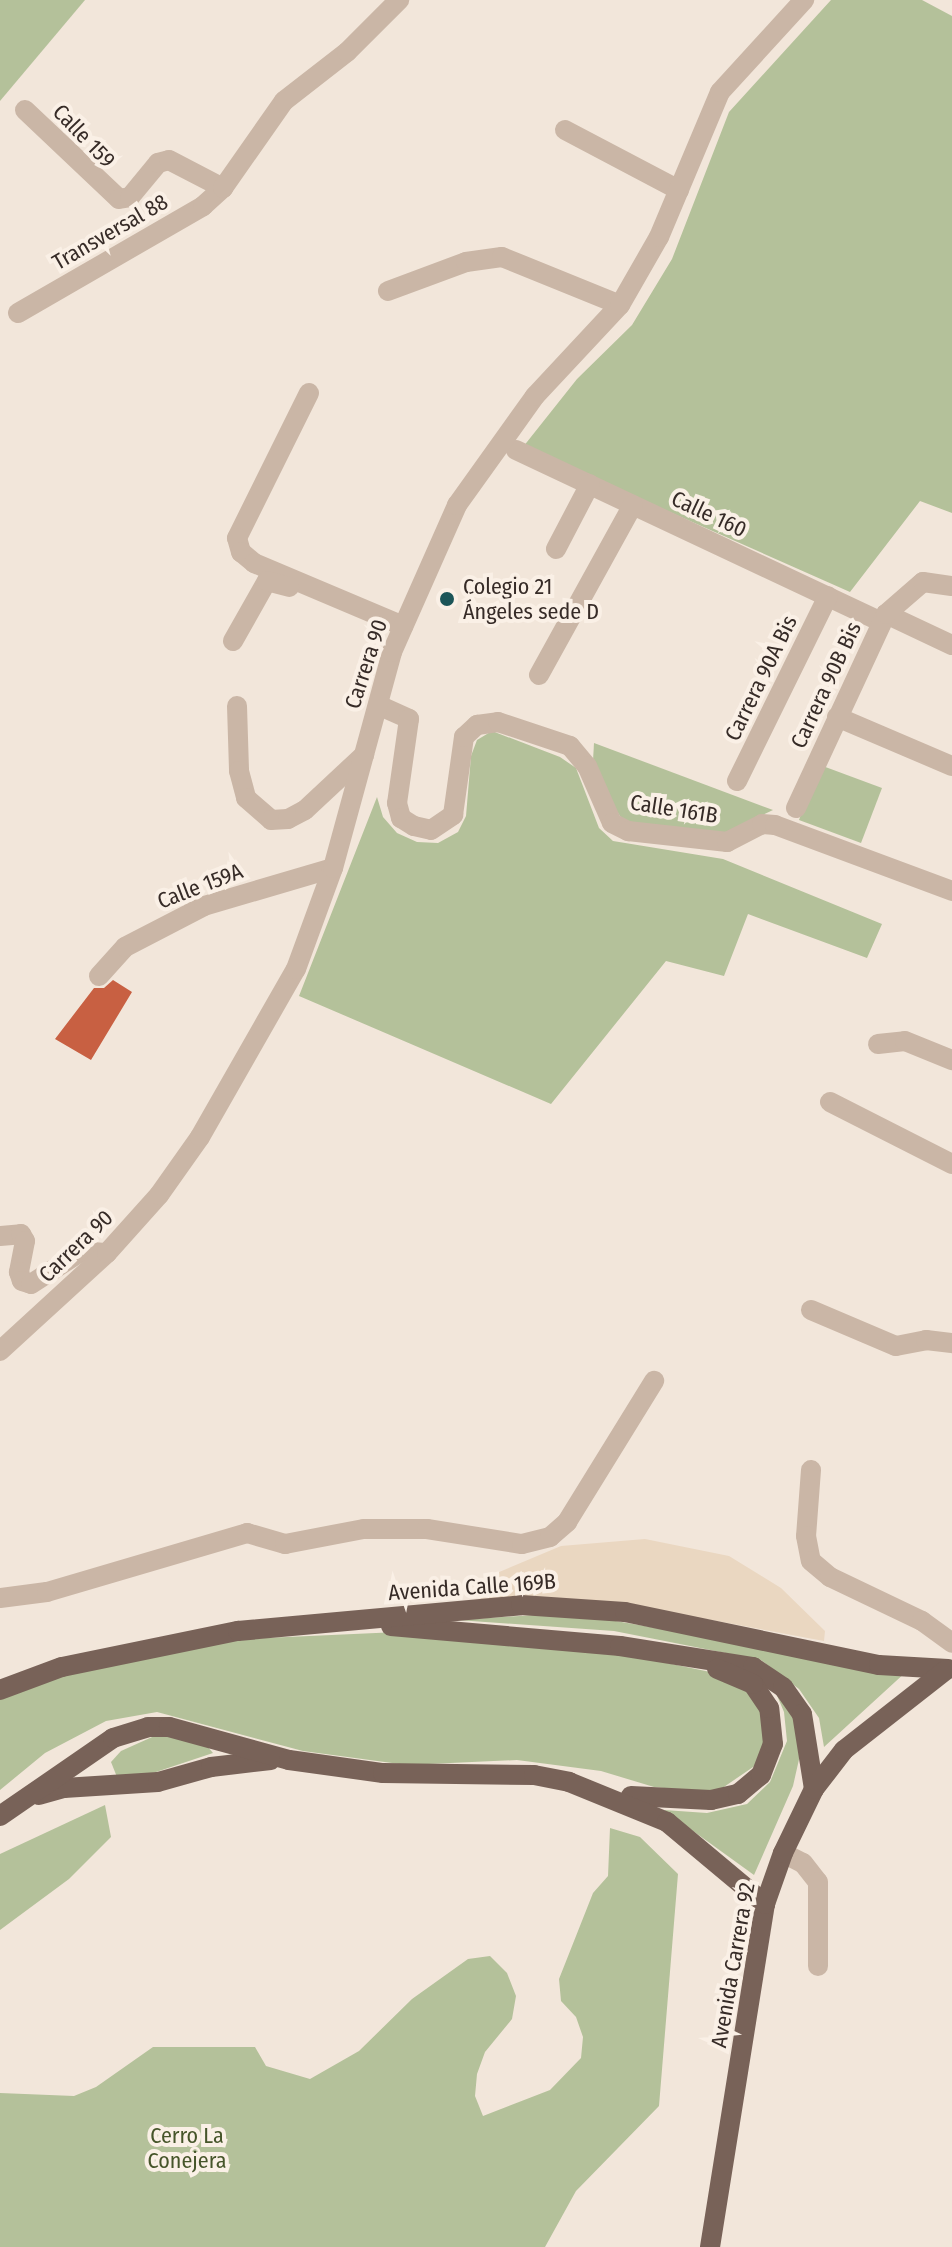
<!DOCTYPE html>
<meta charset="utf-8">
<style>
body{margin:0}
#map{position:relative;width:952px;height:2247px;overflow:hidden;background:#f2e6da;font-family:"Fira Sans Condensed",sans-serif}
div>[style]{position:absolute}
.green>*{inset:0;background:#b4c19a}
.plaza>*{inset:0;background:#ead7c1}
.building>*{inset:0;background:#c86042}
.minor>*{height:20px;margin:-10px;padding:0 10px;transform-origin:10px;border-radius:10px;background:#cab6a6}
.major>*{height:20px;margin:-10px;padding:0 10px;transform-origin:10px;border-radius:10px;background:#786258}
.dots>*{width:22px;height:22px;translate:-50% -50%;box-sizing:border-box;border:4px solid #faf0e6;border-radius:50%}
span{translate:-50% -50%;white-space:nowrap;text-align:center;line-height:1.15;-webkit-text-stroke:8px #faf0e6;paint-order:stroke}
.street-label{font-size:22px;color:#362b27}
.poi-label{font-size:22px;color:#362b27}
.left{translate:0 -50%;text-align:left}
.park-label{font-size:22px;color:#46552a}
</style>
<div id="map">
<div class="green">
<i style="clip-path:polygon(0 0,85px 0,0 101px)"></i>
<i style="clip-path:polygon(831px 0,922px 0,952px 16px,952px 513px,920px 501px,850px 592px,523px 447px,577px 379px,632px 325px,672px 259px,729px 112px)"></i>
<i style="clip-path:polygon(492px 731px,560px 757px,576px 768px,599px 828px,613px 841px,723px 859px,882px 924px,867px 958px,748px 914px,724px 976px,666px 961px,551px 1104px,299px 996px,377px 797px,383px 817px,397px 833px,417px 842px,438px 843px,458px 832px,466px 816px,471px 756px,477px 740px)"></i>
<i style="clip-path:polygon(594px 743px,773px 810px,720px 835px,627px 825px,592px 779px)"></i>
<i style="clip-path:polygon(820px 765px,882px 788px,861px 843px,799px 820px)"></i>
<i style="clip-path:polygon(535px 1615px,604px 1619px,907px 1671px,824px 1747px,819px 1718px,799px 1689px,761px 1660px,614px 1631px,457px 1620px)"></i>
<i style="clip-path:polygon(398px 1632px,643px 1658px,715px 1673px,741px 1683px,760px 1708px,766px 1735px,759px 1763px,715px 1793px,654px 1787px,601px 1771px,517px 1760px,407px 1765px,303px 1751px,157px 1712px,106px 1721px,45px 1753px,0 1790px,0 1693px,198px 1641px)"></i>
<i style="clip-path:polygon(773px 1686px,791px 1707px,800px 1755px,793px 1786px,754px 1875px,664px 1810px,707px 1813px,747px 1804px,770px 1782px,787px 1741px,784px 1712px)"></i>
<i style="clip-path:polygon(161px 1733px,207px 1746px,213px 1753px,141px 1777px,117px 1777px,111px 1762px,121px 1751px)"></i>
<i style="clip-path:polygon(105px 1805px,111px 1837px,69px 1879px,0 1930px,0 1854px)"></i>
<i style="clip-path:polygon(610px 1828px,640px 1837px,678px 1874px,659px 2106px,576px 2191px,545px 2247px,0 2247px,0 2093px,74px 2096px,96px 2087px,153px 2047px,255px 2047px,266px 2066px,310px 2079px,359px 2051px,412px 1999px,468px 1959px,490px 1956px,507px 1973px,516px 1996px,512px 2019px,485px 2052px,477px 2074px,475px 2096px,483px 2116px,550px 2090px,581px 2058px,583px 2037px,576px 2017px,561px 2001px,559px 1979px,593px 1893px,608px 1876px)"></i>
</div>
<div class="plaza">
<i style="clip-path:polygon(645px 1539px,729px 1556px,781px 1588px,825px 1631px,824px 1641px,706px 1619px,481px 1603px,480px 1580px,561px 1546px)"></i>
</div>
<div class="building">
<i style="clip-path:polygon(113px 980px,132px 992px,91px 1060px,55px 1039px,94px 988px,104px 988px)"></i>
</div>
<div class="minor">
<i style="left:25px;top:110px;width:129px;rotate:43.4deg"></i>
<i style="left:119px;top:199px;width:11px;rotate:-10deg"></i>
<i style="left:130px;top:197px;width:44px;rotate:-50.5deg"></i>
<i style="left:158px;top:163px;width:11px;rotate:-15deg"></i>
<i style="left:169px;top:160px;width:61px;rotate:27.4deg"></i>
<i style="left:565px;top:130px;width:129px;rotate:27.8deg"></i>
<i style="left:388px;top:291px;width:83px;rotate:-20.4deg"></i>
<i style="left:466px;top:262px;width:36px;rotate:-8deg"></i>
<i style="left:502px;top:257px;width:127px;rotate:22.1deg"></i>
<i style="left:18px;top:313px;width:214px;rotate:-30deg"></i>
<i style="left:203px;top:206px;width:27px;rotate:-42deg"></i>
<i style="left:223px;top:188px;width:106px;rotate:-55deg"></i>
<i style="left:284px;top:101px;width:80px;rotate:-37.9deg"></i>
<i style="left:347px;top:52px;width:74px;rotate:-45deg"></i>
<i style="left:309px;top:393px;width:162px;rotate:116.4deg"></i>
<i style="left:237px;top:538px;width:15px;rotate:74deg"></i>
<i style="left:241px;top:552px;width:17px;rotate:40deg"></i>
<i style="left:254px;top:563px;width:162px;rotate:22.9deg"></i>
<i style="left:516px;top:450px;width:404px;rotate:25.2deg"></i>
<i style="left:556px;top:549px;width:73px;rotate:-62.4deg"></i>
<i style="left:886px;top:614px;width:73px;rotate:25.2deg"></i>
<i style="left:233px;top:641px;width:69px;rotate:-60.5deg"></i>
<i style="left:267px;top:581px;width:23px;rotate:15deg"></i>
<i style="left:539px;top:675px;width:194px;rotate:-61.1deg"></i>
<i style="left:378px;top:705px;width:34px;rotate:24deg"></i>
<i style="left:409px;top:719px;width:85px;rotate:98.1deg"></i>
<i style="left:397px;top:803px;width:16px;rotate:75deg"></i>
<i style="left:401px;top:818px;width:15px;rotate:32deg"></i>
<i style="left:414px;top:826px;width:17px;rotate:13deg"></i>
<i style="left:431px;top:830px;width:27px;rotate:-34deg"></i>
<i style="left:453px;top:815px;width:79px;rotate:-82deg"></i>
<i style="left:464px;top:737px;width:18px;rotate:-43deg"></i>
<i style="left:477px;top:725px;width:21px;rotate:-8deg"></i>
<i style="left:498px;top:722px;width:76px;rotate:18.4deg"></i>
<i style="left:570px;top:746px;width:26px;rotate:50deg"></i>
<i style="left:587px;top:766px;width:62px;rotate:66.3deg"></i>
<i style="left:612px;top:823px;width:18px;rotate:27deg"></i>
<i style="left:628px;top:831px;width:100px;rotate:6.3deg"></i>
<i style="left:727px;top:842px;width:39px;rotate:-27deg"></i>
<i style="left:762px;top:824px;width:13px;rotate:4deg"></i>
<i style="left:775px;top:825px;width:189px;rotate:20.4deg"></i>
<i style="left:237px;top:706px;width:65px;rotate:88.2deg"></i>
<i style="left:239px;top:771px;width:28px;rotate:75deg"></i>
<i style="left:246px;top:798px;width:33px;rotate:41deg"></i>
<i style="left:271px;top:820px;width:17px;rotate:-3deg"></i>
<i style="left:288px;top:819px;width:19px;rotate:-28deg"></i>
<i style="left:305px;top:810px;width:81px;rotate:-43deg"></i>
<i style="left:837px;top:717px;width:125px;rotate:23.1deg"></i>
<i style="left:737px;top:781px;width:206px;rotate:-63.8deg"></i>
<i style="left:796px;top:808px;width:214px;rotate:-65.1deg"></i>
<i style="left:886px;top:614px;width:49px;rotate:-40.9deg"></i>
<i style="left:923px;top:582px;width:29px;rotate:8deg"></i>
<i style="left:99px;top:976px;width:39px;rotate:-48deg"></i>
<i style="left:125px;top:947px;width:89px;rotate:-27.4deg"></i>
<i style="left:204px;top:906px;width:134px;rotate:-16.4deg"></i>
<i style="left:878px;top:1044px;width:27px;rotate:-6deg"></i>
<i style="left:905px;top:1041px;width:51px;rotate:22deg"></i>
<i style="left:830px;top:1102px;width:137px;rotate:26.9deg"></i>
<i style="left:0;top:1236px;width:21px;rotate:-5deg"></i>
<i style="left:21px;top:1234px;width:8px;rotate:60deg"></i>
<i style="left:25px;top:1241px;width:32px;rotate:101deg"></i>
<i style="left:19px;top:1272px;width:9px;rotate:72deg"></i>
<i style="left:22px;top:1281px;width:9px;rotate:18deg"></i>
<i style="left:31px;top:1284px;width:61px;rotate:-32.9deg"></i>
<i style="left:82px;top:1251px;width:25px;rotate:5deg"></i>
<i style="left:811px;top:1310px;width:92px;rotate:23deg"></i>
<i style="left:896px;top:1346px;width:31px;rotate:-11deg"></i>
<i style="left:926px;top:1340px;width:26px;rotate:7deg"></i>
<i style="left:0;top:1351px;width:145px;rotate:-42.5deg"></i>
<i style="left:107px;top:1253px;width:78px;rotate:-48.1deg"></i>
<i style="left:159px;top:1195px;width:71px;rotate:-54.7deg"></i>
<i style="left:200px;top:1137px;width:193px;rotate:-60.3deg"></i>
<i style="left:296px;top:969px;width:108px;rotate:-69.9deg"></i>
<i style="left:333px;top:868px;width:224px;rotate:-74.7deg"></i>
<i style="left:392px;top:652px;width:161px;rotate:-66.1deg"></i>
<i style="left:457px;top:505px;width:134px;rotate:-54.4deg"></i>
<i style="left:535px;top:396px;width:125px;rotate:-47deg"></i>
<i style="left:620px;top:305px;width:78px;rotate:-60.2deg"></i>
<i style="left:659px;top:237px;width:157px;rotate:-67.2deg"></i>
<i style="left:720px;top:92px;width:125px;rotate:-47.6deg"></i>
<i style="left:811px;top:1470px;width:66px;rotate:94.3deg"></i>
<i style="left:806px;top:1536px;width:25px;rotate:79deg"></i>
<i style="left:811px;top:1561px;width:25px;rotate:40deg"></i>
<i style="left:830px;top:1577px;width:102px;rotate:25.6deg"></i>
<i style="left:922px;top:1621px;width:37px;rotate:36deg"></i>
<i style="left:0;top:1598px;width:47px;rotate:-7.3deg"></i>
<i style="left:47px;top:1592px;width:209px;rotate:-16.4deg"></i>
<i style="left:247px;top:1533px;width:40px;rotate:16deg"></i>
<i style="left:285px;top:1544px;width:80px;rotate:-10.8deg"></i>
<i style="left:364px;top:1529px;width:63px"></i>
<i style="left:427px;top:1529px;width:96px;rotate:9deg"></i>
<i style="left:522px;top:1544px;width:29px;rotate:-14deg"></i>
<i style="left:550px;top:1537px;width:23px;rotate:-41deg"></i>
<i style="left:567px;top:1522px;width:166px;rotate:-58.3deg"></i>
<i style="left:783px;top:1853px;width:22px;rotate:27deg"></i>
<i style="left:803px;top:1863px;width:24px;rotate:52deg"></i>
<i style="left:818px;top:1882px;width:84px;rotate:90deg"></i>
</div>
<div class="major">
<i style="left:391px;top:1626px;width:230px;rotate:5deg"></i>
<i style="left:620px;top:1646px;width:135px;rotate:9deg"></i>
<i style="left:753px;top:1667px;width:36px;rotate:34deg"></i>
<i style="left:783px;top:1687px;width:33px;rotate:55deg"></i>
<i style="left:802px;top:1714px;width:76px;rotate:80.9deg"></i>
<i style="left:0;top:1690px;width:66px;rotate:-20.4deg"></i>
<i style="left:62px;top:1667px;width:180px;rotate:-11.6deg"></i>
<i style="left:238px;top:1631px;width:284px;rotate:-5.2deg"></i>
<i style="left:521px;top:1605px;width:104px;rotate:3.9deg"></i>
<i style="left:625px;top:1612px;width:259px;rotate:11.8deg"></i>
<i style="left:879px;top:1665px;width:69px;rotate:3.3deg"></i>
<i style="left:39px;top:1795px;width:26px;rotate:-16deg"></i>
<i style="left:64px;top:1788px;width:94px;rotate:-3.7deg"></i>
<i style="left:158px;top:1782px;width:55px;rotate:-15.8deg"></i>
<i style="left:211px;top:1767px;width:60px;rotate:-6.7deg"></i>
<i style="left:631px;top:1796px;width:80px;rotate:2.9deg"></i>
<i style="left:711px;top:1800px;width:28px;rotate:-13deg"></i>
<i style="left:738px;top:1794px;width:30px;rotate:-40deg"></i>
<i style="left:761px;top:1775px;width:33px;rotate:-69deg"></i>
<i style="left:773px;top:1744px;width:36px;rotate:-96deg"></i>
<i style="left:769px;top:1708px;width:29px;rotate:-124deg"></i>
<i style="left:753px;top:1684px;width:39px;rotate:-157deg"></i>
<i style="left:0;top:1816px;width:137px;rotate:-34.6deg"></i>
<i style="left:113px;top:1738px;width:37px;rotate:-17deg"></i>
<i style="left:148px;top:1727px;width:21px"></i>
<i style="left:169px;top:1727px;width:124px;rotate:15.4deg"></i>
<i style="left:289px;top:1760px;width:95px;rotate:7.9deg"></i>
<i style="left:383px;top:1773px;width:151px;rotate:0.8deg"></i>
<i style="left:534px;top:1775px;width:36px;rotate:11deg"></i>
<i style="left:569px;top:1782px;width:106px;rotate:22.2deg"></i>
<i style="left:667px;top:1822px;width:128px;rotate:39.9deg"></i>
<i style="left:710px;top:2247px;width:347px;rotate:-80.9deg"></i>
<i style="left:765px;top:1904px;width:54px;rotate:-70.6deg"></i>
<i style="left:783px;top:1853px;width:71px;rotate:-64.2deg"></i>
<i style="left:814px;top:1789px;width:49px;rotate:-52.4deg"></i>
<i style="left:844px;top:1750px;width:130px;rotate:-38.1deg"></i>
</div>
<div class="dots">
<i style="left:447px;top:599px;background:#1c5558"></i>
</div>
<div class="street-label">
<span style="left:84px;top:136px;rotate:46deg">Calle 159</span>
<span style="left:110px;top:232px;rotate:-30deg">Transversal 88</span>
<span style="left:709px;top:514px;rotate:25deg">Calle 160</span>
<span style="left:366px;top:664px;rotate:-72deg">Carrera 90</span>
<span style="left:761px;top:678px;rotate:-64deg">Carrera 90A Bis</span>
<span style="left:826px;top:685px;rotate:-65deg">Carrera 90B Bis</span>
<span style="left:674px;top:809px;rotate:9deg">Calle 161B</span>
<span style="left:200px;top:886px;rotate:-21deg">Calle 159A</span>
<span style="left:76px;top:1246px;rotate:-44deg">Carrera 90</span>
<span style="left:472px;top:1587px;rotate:-4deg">Avenida Calle 169B</span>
<span style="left:733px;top:1965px;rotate:-80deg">Avenida Carrera 92</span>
</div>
<div class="poi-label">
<span class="left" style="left:463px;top:599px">Colegio 21<br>Ángeles sede D</span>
</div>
<div class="park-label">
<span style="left:187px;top:2148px">Cerro La<br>Conejera</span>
</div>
</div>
